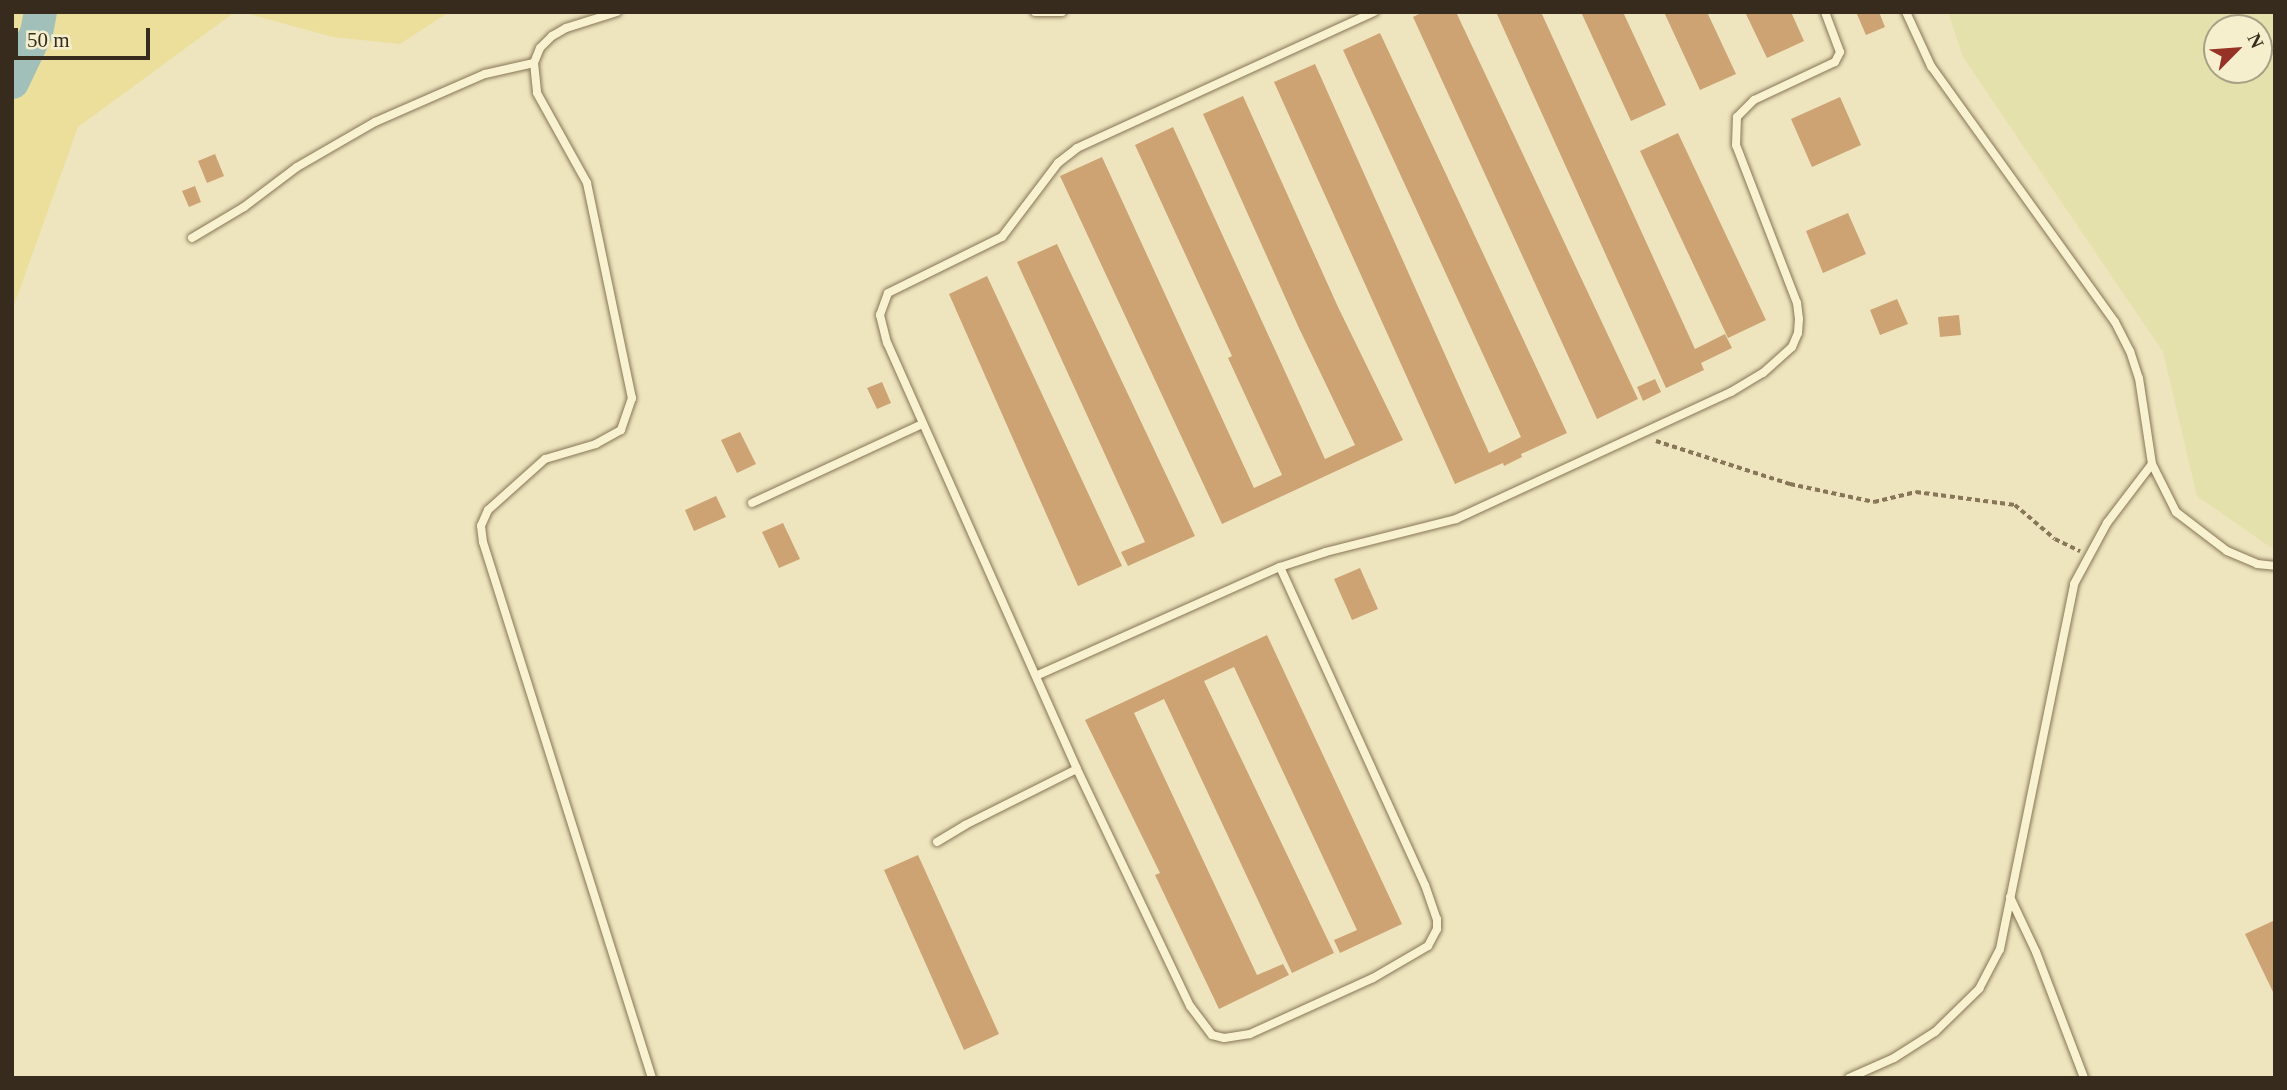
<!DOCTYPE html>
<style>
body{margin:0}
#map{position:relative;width:2287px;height:1090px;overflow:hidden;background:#eee5be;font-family:"Times New Roman",serif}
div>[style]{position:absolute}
.farmland>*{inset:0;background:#e4e1ac}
.sand>*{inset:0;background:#ebdf9b}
.river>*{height:33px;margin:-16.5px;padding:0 16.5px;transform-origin:16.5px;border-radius:16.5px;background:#a2c0ba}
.building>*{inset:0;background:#cda374}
.path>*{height:3.5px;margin-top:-1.75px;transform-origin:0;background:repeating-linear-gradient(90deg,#877657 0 5px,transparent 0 8.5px)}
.roads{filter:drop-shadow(0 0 2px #877657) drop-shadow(0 0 2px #877657)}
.service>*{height:8px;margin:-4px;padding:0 4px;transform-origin:4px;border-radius:4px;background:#f9f2d1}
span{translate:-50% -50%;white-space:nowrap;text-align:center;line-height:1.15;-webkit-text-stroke:5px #f5efce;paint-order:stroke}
.frame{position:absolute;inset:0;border:14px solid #362b1c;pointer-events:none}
.north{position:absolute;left:2203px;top:14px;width:70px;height:70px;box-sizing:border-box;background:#f5efce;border:2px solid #a9a187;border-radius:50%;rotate:65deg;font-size:19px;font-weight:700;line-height:28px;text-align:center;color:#362b1c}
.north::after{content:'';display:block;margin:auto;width:24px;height:32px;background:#963226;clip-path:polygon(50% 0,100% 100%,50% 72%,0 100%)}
.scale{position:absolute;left:14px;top:28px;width:136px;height:32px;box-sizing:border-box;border:4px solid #362b1c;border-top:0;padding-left:9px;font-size:21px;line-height:24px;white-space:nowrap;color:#362b1c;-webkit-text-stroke:5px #f5efce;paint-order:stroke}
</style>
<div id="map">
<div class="farmland">
<i style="clip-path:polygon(evenodd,1948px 12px,2275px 12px,2275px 546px,2270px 547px,2197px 496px,2163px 352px,1963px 57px,1948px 12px,2217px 28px,2259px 28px,2259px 70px,2217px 70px,2217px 28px)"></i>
</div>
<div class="sand">
<i style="clip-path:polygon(12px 12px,235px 12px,78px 127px,12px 311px)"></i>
<i style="clip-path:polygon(241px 12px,449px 12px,400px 44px,333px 37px)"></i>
</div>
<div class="river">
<i style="left:12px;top:82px;width:55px;rotate:-64.4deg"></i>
<i style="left:36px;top:32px;width:20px;rotate:-79deg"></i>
</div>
<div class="building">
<i style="clip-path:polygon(1423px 12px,1456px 12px,1638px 399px,1597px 419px,1413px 17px)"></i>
<i style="clip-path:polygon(1496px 12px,1541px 12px,1695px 349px,1725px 334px,1732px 348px,1701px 363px,1704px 370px,1666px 388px)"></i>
<i style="clip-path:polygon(1581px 12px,1623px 12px,1666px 105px,1631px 121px)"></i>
<i style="clip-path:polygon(1664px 12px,1707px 12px,1736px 74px,1700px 90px)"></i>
<i style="clip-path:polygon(1745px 12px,1791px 12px,1804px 41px,1767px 58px)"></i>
<i style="clip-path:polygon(1856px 12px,1879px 12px,1885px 27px,1866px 35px)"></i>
<i style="clip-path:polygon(1380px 33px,1567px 433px,1521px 454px,1522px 457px,1504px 466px,1503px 463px,1455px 484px,1274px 82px,1315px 64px,1489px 453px,1521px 437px,1343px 50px)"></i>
<i style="clip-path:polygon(1243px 96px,1338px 307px,1403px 440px,1222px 524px,1060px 176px,1102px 157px,1254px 488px,1282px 475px,1228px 358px,1232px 356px,1135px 145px,1173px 127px,1325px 459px,1355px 445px,1298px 326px,1203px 114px)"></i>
<i style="clip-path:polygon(1840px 97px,1861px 145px,1812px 167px,1791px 119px)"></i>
<i style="clip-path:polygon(1678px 133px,1766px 320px,1728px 338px,1640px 151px)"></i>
<i style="clip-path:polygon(215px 154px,224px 176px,207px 183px,198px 161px)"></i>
<i style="clip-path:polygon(195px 186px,201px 202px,189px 207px,182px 191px)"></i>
<i style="clip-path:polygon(1848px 213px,1866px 254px,1823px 273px,1806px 231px)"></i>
<i style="clip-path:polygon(1057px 244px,1195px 536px,1128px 566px,1121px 552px,1145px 542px,1017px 262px)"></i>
<i style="clip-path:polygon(987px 276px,1122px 566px,1078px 586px,949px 294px)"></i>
<i style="clip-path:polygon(1897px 299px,1908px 324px,1880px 335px,1870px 310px)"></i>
<i style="clip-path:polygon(1959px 315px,1961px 335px,1940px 337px,1938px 317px)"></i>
<i style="clip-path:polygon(1655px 379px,1661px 392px,1643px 401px,1637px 387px)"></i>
<i style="clip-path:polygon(882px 382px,891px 403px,877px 409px,867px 388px)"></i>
<i style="clip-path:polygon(740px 432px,756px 464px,737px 473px,721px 440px)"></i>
<i style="clip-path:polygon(716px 496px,726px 517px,694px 531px,685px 510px)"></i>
<i style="clip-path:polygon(783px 523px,800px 559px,779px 568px,762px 532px)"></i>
<i style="clip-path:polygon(1360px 568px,1378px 609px,1352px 620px,1334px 579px)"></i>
<i style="clip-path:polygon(1267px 635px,1402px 924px,1340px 953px,1334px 940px,1357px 930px,1234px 667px,1204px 681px,1334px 953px,1292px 973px,1164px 699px,1134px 713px,1257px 975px,1283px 964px,1289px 975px,1219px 1009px,1155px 875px,1160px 873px,1085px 720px)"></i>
<i style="clip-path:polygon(918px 855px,999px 1034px,964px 1050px,884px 870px)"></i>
<i style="clip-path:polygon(2275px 920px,2275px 996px,2245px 934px)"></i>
</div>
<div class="path">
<i style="left:1656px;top:441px;width:141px;rotate:17.8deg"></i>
<i style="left:1790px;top:484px;width:86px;rotate:12.1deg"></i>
<i style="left:1874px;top:502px;width:43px;rotate:-13.4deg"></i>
<i style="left:1916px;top:492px;width:100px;rotate:7.5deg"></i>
<i style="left:2015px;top:505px;width:52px;rotate:40.4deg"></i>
<i style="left:2055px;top:539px;width:28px;rotate:26deg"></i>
</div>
<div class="roads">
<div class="service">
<i style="left:617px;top:12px;width:53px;rotate:162.6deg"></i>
<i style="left:566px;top:28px;width:16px;rotate:150deg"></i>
<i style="left:552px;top:36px;width:17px;rotate:135deg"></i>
<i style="left:540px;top:48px;width:16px;rotate:112deg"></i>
<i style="left:534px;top:63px;width:30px;rotate:84deg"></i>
<i style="left:537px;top:93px;width:103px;rotate:60.9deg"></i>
<i style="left:587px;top:183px;width:220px;rotate:78.2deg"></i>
<i style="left:632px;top:398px;width:34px;rotate:109deg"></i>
<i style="left:621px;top:430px;width:29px;rotate:151deg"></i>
<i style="left:596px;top:444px;width:53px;rotate:163.6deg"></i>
<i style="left:545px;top:459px;width:76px;rotate:138.2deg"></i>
<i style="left:488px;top:510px;width:17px;rotate:114deg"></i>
<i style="left:481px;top:526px;width:16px;rotate:83deg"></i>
<i style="left:483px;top:542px;width:562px;rotate:72.5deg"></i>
<i style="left:1035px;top:12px;width:27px"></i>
<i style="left:1906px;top:12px;width:60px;rotate:65.2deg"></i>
<i style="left:1931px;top:66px;width:315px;rotate:54.3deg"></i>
<i style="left:2115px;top:322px;width:33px;rotate:63deg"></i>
<i style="left:2130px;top:351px;width:28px;rotate:72deg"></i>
<i style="left:2139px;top:378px;width:87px;rotate:81.4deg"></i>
<i style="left:2152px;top:464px;width:54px;rotate:63.4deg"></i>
<i style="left:2176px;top:512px;width:64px;rotate:37.4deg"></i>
<i style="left:2227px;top:551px;width:33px;rotate:23deg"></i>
<i style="left:2257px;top:564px;width:18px;rotate:6deg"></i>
<i style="left:192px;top:238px;width:61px;rotate:-30.8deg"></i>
<i style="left:244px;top:207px;width:66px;rotate:-37deg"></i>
<i style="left:297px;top:167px;width:90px;rotate:-30deg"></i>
<i style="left:375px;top:122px;width:120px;rotate:-23.6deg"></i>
<i style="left:485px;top:74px;width:50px;rotate:-12.7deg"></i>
<i style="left:752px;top:503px;width:187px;rotate:-24.9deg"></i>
<i style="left:1280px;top:567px;width:349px;rotate:65.5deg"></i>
<i style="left:1425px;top:885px;width:36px;rotate:71deg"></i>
<i style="left:1437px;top:919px;width:10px;rotate:90deg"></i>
<i style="left:1437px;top:929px;width:19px;rotate:118deg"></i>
<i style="left:1428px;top:946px;width:64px;rotate:149.8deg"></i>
<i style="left:1373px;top:978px;width:135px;rotate:155.5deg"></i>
<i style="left:1250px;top:1034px;width:26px;rotate:171deg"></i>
<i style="left:1224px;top:1038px;width:12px;rotate:-166deg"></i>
<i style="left:1212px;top:1035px;width:36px;rotate:-127deg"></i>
<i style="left:1190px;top:1006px;width:263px;rotate:-115.5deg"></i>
<i style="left:1077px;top:769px;width:466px;rotate:-114deg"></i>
<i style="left:887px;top:343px;width:29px;rotate:-104deg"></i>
<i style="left:880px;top:315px;width:23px;rotate:-70deg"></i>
<i style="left:888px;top:293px;width:127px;rotate:-26.2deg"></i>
<i style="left:1002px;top:237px;width:93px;rotate:-52.9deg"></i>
<i style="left:1058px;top:163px;width:24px;rotate:-38deg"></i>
<i style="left:1077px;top:148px;width:327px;rotate:-24.6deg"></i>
<i style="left:1038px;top:675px;width:265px;rotate:-24.1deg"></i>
<i style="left:1280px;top:567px;width:48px;rotate:-18.1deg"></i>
<i style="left:1326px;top:552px;width:134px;rotate:-14.2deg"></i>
<i style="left:1456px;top:519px;width:303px;rotate:-24.8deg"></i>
<i style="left:1731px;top:392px;width:37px;rotate:-31deg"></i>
<i style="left:1763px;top:373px;width:39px;rotate:-42deg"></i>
<i style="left:1792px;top:347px;width:15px;rotate:-67deg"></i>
<i style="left:1798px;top:333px;width:14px;rotate:-86deg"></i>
<i style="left:1799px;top:319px;width:16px;rotate:-97deg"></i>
<i style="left:1797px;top:303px;width:169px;rotate:-111.1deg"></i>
<i style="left:1736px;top:145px;width:28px;rotate:-88deg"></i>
<i style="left:1737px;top:117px;width:24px;rotate:-45deg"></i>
<i style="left:1754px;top:100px;width:89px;rotate:-25.1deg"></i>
<i style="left:1835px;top:62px;width:11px;rotate:-63deg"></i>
<i style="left:1840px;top:52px;width:43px;rotate:-110.6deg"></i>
<i style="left:937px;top:842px;width:33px;rotate:-31deg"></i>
<i style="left:965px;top:825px;width:125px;rotate:-26.6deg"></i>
<i style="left:2010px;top:897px;width:61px;rotate:64.7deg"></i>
<i style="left:2036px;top:952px;width:135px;rotate:69.1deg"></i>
<i style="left:1849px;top:1078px;width:49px;rotate:-24deg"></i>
<i style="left:1894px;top:1058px;width:49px;rotate:-32.4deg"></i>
<i style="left:1935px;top:1032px;width:62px;rotate:-44.3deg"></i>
<i style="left:1979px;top:989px;width:45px;rotate:-62.3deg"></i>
<i style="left:2000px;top:949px;width:372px;rotate:-78.5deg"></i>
<i style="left:2074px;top:584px;width:69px;rotate:-61.6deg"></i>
<i style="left:2107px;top:523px;width:74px;rotate:-52.7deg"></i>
</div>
</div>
<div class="frame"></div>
<div class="north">N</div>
<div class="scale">50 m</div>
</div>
